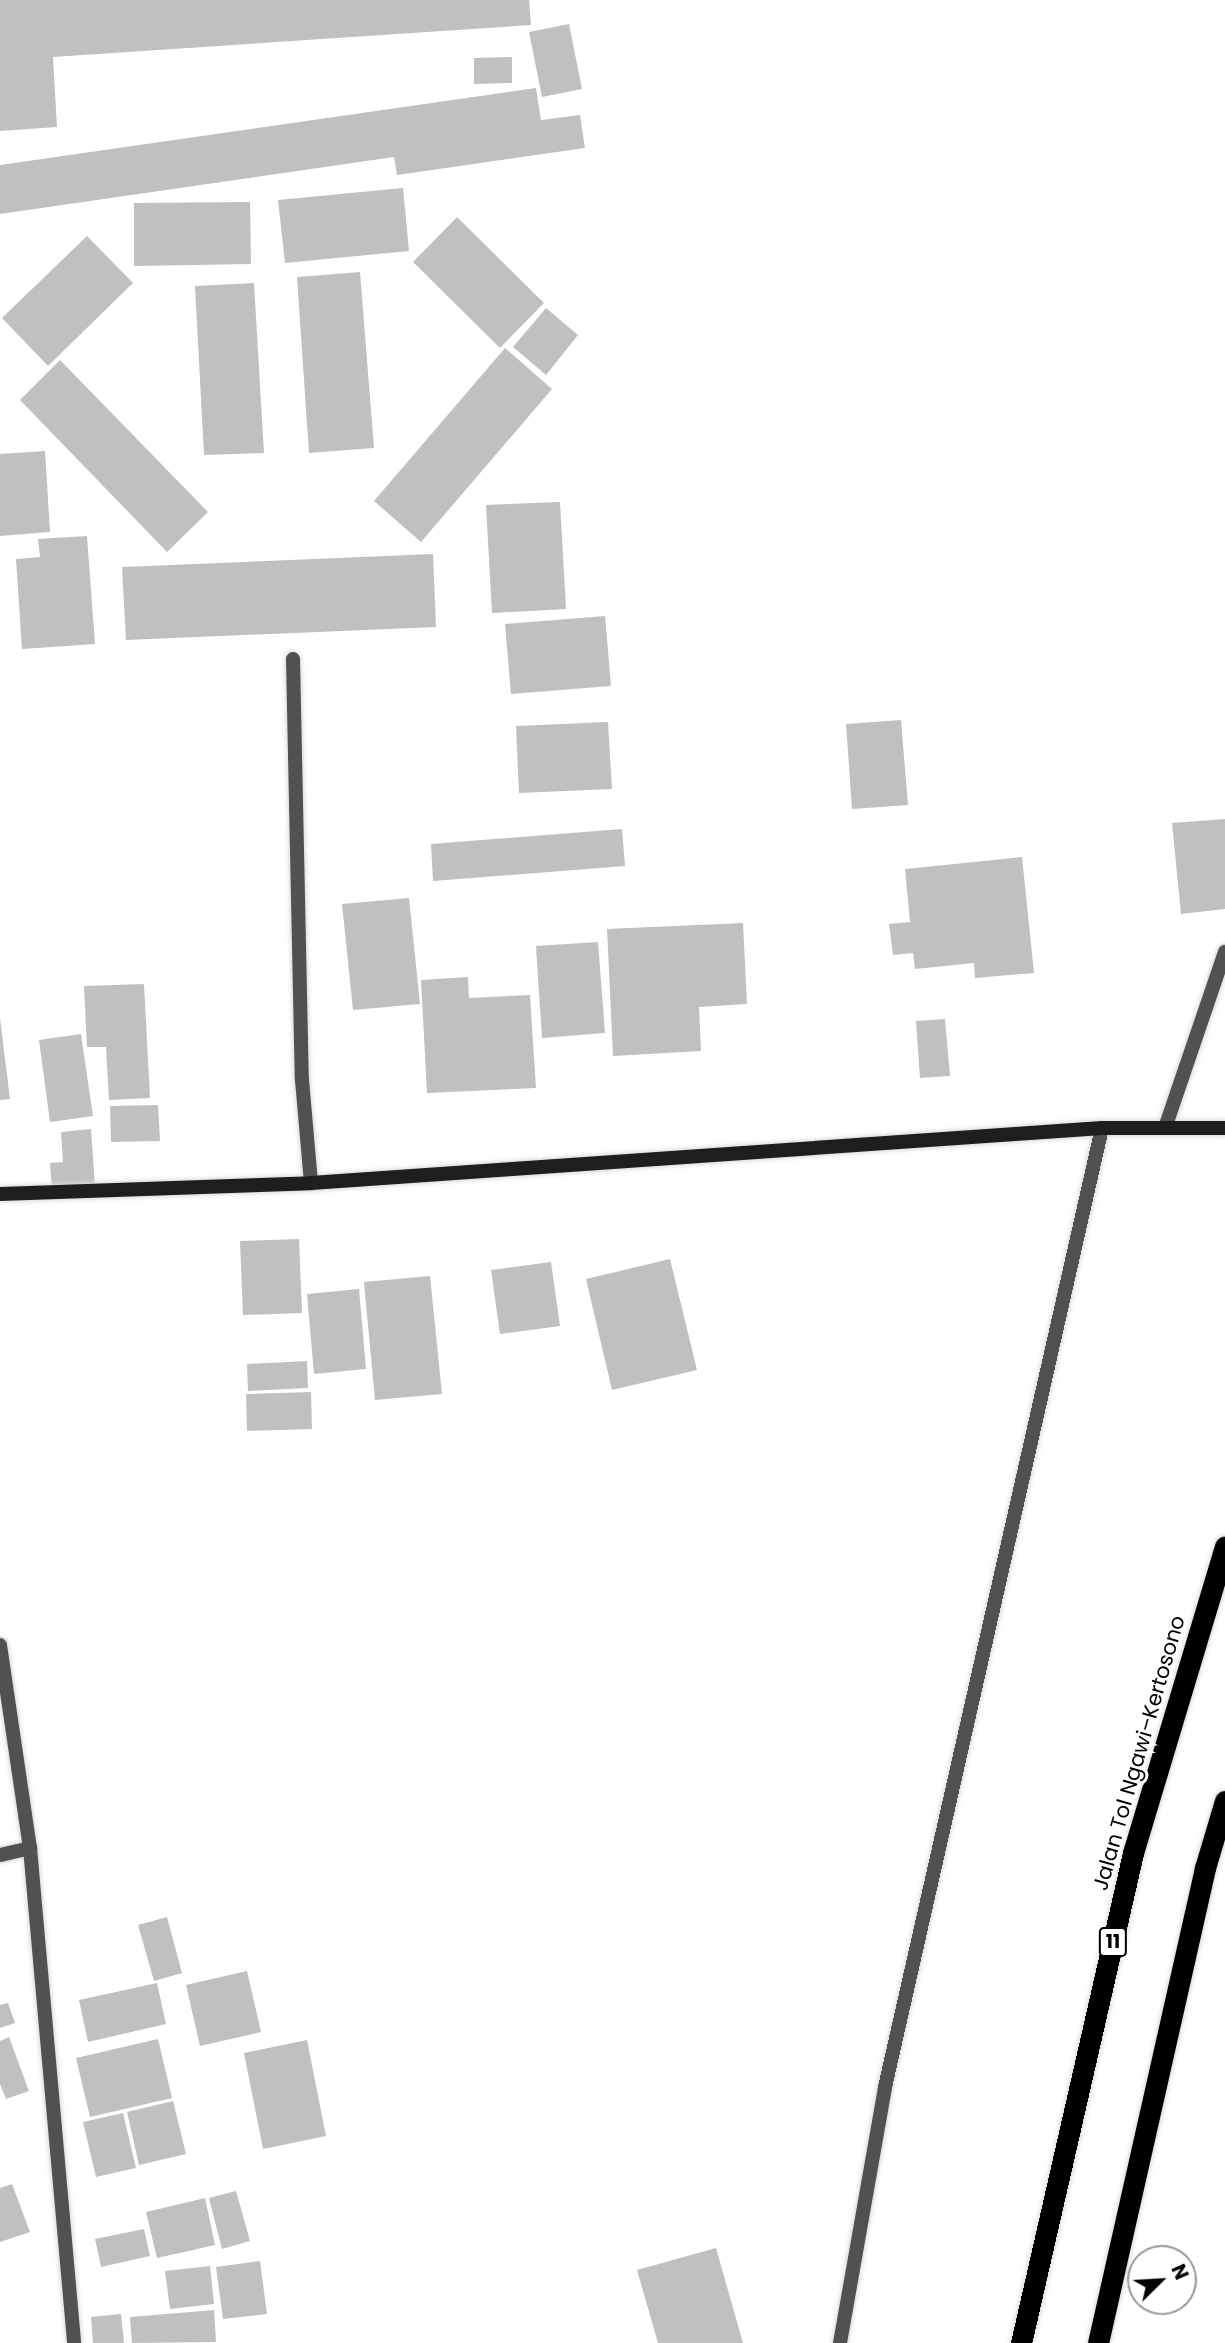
<!DOCTYPE html>
<meta charset="utf-8">
<style>
body{margin:0}
#map{position:relative;width:1225px;height:2343px;overflow:hidden;background:#fff;font-family:Poppins,sans-serif}
div>[style]{position:absolute}
[style*='--x']{left:calc(var(--x)*1px);top:calc(var(--y)*1px);width:calc(var(--w)*1px);rotate:calc(var(--a)*1deg)}
.building>*{inset:0;background:#c0c0c0}
.roads{filter:drop-shadow(0 0 2px #dbdbdb) drop-shadow(0 0 2px #dbdbdb)}
.lane>*{height:14px;margin:-7px;padding:0 7px;transform-origin:7px;border-radius:7px;background:#515151}
.street>*{height:14px;margin:-7px;padding:0 7px;transform-origin:7px;border-radius:7px;background:#515151}
.secondary>*{height:14px;margin:-7px;padding:0 7px;transform-origin:7px;border-radius:7px;background:#1e1e1e}
.highway>*{height:21px;margin:-10.5px;padding:0 10.5px;transform-origin:10.5px;border-radius:10.5px;background:#000}
span{translate:-50% -50%;white-space:nowrap;text-align:center;line-height:1.15;-webkit-text-stroke:6px #fff;paint-order:stroke}
.shield-label span{padding:2px 5px;background:#fff;border:2px solid;border-radius:5px;-webkit-text-stroke-width:0}
.shield-label{font-size:19px;color:#000;font-weight:700}
.street-label{font-size:21px;color:#000}
.north{position:absolute;left:1127px;top:2245px;width:70px;height:70px;box-sizing:border-box;background:#fff;border:2px solid #999;border-radius:50%;rotate:66deg;font-size:19px;font-weight:700;line-height:28px;text-align:center;color:#000}
.north::after{content:'';display:block;margin:auto;width:24px;height:32px;background:#000;clip-path:polygon(50% 0,100% 100%,50% 72%,0 100%)}
</style>
<div id="map">
<div class="building">
<div style="clip-path:polygon(0 0,529px 0,531px 25px,53px 57px,57px 127px,0 131px)"></div>
<div style="clip-path:polygon(569px 24px,582px 89px,542px 97px,529px 32px)"></div>
<div style="clip-path:polygon(512px 57px,512px 83px,474px 84px,474px 58px)"></div>
<div style="clip-path:polygon(536px 88px,541px 120px,580px 115px,585px 148px,397px 175px,394px 157px,0 214px,0 165px)"></div>
<div style="clip-path:polygon(403px 188px,409px 251px,285px 263px,278px 200px)"></div>
<div style="clip-path:polygon(250px 202px,251px 264px,134px 266px,134px 203px)"></div>
<div style="clip-path:polygon(457px 217px,544px 303px,500px 348px,413px 262px)"></div>
<div style="clip-path:polygon(87px 236px,133px 283px,48px 366px,2px 318px)"></div>
<div style="clip-path:polygon(360px 272px,374px 448px,309px 453px,297px 277px)"></div>
<div style="clip-path:polygon(254px 283px,264px 453px,204px 455px,195px 286px)"></div>
<div style="clip-path:polygon(546px 308px,578px 335px,546px 375px,513px 347px)"></div>
<div style="clip-path:polygon(505px 348px,552px 389px,421px 542px,374px 501px)"></div>
<div style="clip-path:polygon(60px 360px,208px 512px,167px 552px,20px 400px)"></div>
<div style="clip-path:polygon(45px 451px,50px 532px,0 536px,0 454px)"></div>
<div style="clip-path:polygon(560px 502px,566px 609px,492px 613px,486px 505px)"></div>
<div style="clip-path:polygon(87px 536px,95px 644px,22px 649px,16px 559px,40px 557px,38px 539px)"></div>
<div style="clip-path:polygon(433px 554px,436px 627px,126px 640px,122px 567px)"></div>
<div style="clip-path:polygon(605px 616px,611px 686px,511px 694px,505px 624px)"></div>
<div style="clip-path:polygon(901px 720px,908px 805px,852px 809px,846px 724px)"></div>
<div style="clip-path:polygon(608px 722px,612px 789px,519px 793px,516px 726px)"></div>
<div style="clip-path:polygon(1225px 819px,1225px 909px,1181px 914px,1172px 823px)"></div>
<div style="clip-path:polygon(622px 829px,625px 866px,433px 881px,431px 844px)"></div>
<div style="clip-path:polygon(1022px 857px,1034px 973px,975px 978px,974px 963px,915px 969px,913px 953px,893px 955px,889px 924px,910px 922px,905px 869px)"></div>
<div style="clip-path:polygon(409px 898px,420px 1004px,353px 1010px,342px 904px)"></div>
<div style="clip-path:polygon(743px 923px,747px 1004px,699px 1007px,701px 1051px,613px 1056px,607px 929px)"></div>
<div style="clip-path:polygon(598px 942px,605px 1033px,542px 1038px,536px 946px)"></div>
<div style="clip-path:polygon(468px 977px,469px 998px,530px 995px,536px 1088px,427px 1093px,421px 980px)"></div>
<div style="clip-path:polygon(144px 984px,150px 1098px,109px 1100px,106px 1047px,87px 1047px,84px 986px)"></div>
<div style="clip-path:polygon(0 1018px,10px 1099px,0 1100px)"></div>
<div style="clip-path:polygon(945px 1019px,950px 1076px,920px 1078px,916px 1021px)"></div>
<div style="clip-path:polygon(81px 1034px,93px 1116px,50px 1122px,39px 1040px)"></div>
<div style="clip-path:polygon(158px 1105px,160px 1141px,111px 1142px,110px 1106px)"></div>
<div style="clip-path:polygon(91px 1129px,95px 1186px,52px 1189px,50px 1163px,63px 1162px,61px 1132px)"></div>
<div style="clip-path:polygon(299px 1239px,302px 1313px,243px 1315px,240px 1241px)"></div>
<div style="clip-path:polygon(670px 1259px,697px 1370px,612px 1390px,586px 1279px)"></div>
<div style="clip-path:polygon(551px 1262px,560px 1326px,500px 1334px,491px 1270px)"></div>
<div style="clip-path:polygon(430px 1276px,442px 1394px,375px 1400px,364px 1282px)"></div>
<div style="clip-path:polygon(359px 1289px,366px 1369px,314px 1374px,307px 1294px)"></div>
<div style="clip-path:polygon(307px 1361px,308px 1388px,248px 1391px,247px 1364px)"></div>
<div style="clip-path:polygon(311px 1392px,312px 1429px,247px 1431px,246px 1394px)"></div>
<div style="clip-path:polygon(167px 1917px,182px 1973px,154px 1981px,138px 1925px)"></div>
<div style="clip-path:polygon(247px 1971px,261px 2032px,200px 2046px,186px 1985px)"></div>
<div style="clip-path:polygon(157px 1983px,166px 2024px,88px 2042px,79px 2000px)"></div>
<div style="clip-path:polygon(8px 2003px,15px 2023px,0 2028px,0 2005px)"></div>
<div style="clip-path:polygon(9px 2037px,29px 2091px,6px 2099px,0 2084px,0 2041px)"></div>
<div style="clip-path:polygon(158px 2039px,172px 2098px,90px 2117px,76px 2058px)"></div>
<div style="clip-path:polygon(307px 2040px,326px 2136px,263px 2149px,244px 2053px)"></div>
<div style="clip-path:polygon(173px 2101px,186px 2154px,139px 2165px,127px 2112px)"></div>
<div style="clip-path:polygon(123px 2113px,136px 2168px,96px 2177px,83px 2122px)"></div>
<div style="clip-path:polygon(12px 2184px,30px 2232px,0 2242px,0 2188px)"></div>
<div style="clip-path:polygon(236px 2191px,250px 2241px,222px 2249px,209px 2198px)"></div>
<div style="clip-path:polygon(205px 2198px,215px 2245px,157px 2258px,146px 2212px)"></div>
<div style="clip-path:polygon(144px 2229px,150px 2256px,101px 2267px,95px 2239px)"></div>
<div style="clip-path:polygon(716px 2248px,743px 2343px,658px 2343px,637px 2270px)"></div>
<div style="clip-path:polygon(260px 2261px,267px 2314px,223px 2319px,216px 2267px)"></div>
<div style="clip-path:polygon(210px 2266px,214px 2304px,170px 2309px,165px 2271px)"></div>
<div style="clip-path:polygon(214px 2310px,216px 2342px,132px 2343px,130px 2317px)"></div>
<div style="clip-path:polygon(121px 2314px,124px 2343px,93px 2343px,91px 2317px)"></div>
</div>
<div class="roads">
<div class="lane">
<div style="--x:293;--y:659;--w:421;--a:88.8"></div>
<div style="--x:302;--y:1080;--w:103;--a:85"></div>
</div>
<div class="street">
<div style="--x:1166;--y:1125;--w:183;--a:-71.2"></div>
<div style="--x:0;--y:1645;--w:205;--a:81.6"></div>
<div style="--x:30;--y:1848;--w:497;--a:84.9"></div>
<div style="--x:0;--y:1855;--w:31;--a:-13"></div>
<div style="--x:840;--y:2343;--w:260;--a:-80"></div>
<div style="--x:885;--y:2087;--w:983;--a:-77.25"></div>
</div>
<div class="secondary">
<div style="--x:0;--y:1194;--w:311;--a:-2"></div>
<div style="--x:311;--y:1183;--w:793;--a:-3.98"></div>
<div style="--x:1102;--y:1128;--w:123;--a:0"></div>
</div>
<div class="highway">
<div style="--x:1021;--y:2343;--w:503;--a:-77.12"></div>
<div style="--x:1133;--y:1853;--w:320;--a:-73.3"></div>
<div style="--x:1098;--y:2343;--w:487;--a:-77.3"></div>
<div style="--x:1205;--y:1868;--w:70;--a:-73.4"></div>
</div>
</div>
<div class="shield-label">
<span style="left:1113px;top:1942px">11</span>
</div>
<div class="street-label">
<span style="left:1139px;top:1753px;rotate:-74deg">Jalan Tol Ngawi–Kertosono</span>
</div>
<div class="north">N</div>
</div>
